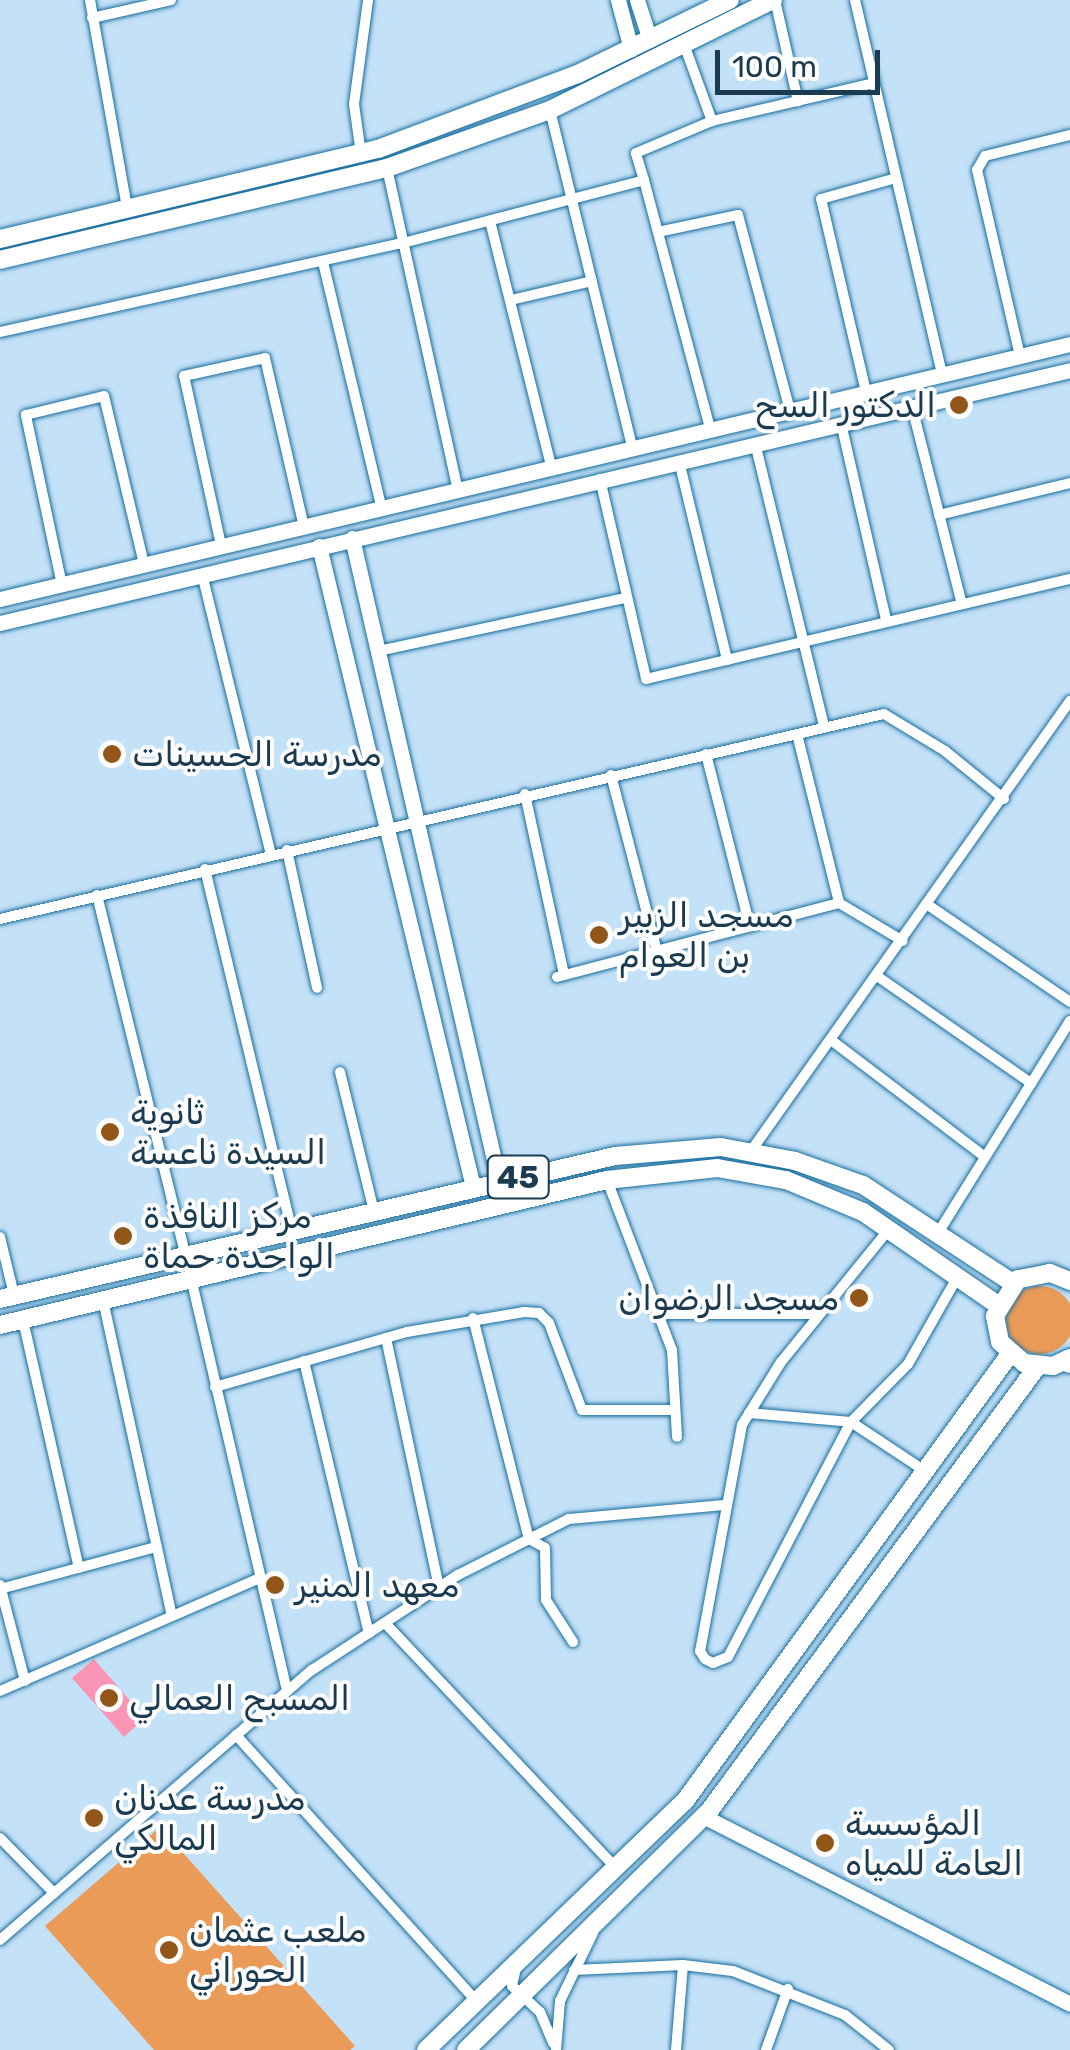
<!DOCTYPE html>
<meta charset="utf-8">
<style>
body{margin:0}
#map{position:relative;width:1070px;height:2050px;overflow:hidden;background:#c3e1f7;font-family:Rubik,"Noto Sans Arabic",sans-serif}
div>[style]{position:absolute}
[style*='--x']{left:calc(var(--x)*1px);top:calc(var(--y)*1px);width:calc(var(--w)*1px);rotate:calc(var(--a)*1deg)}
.green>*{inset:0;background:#ea9b58}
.round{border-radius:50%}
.water>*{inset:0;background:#fa95b5}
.roads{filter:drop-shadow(0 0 2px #176d9e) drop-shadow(0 0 2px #176d9e)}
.street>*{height:10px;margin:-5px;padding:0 5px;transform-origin:5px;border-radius:5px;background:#fff}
.secondary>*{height:15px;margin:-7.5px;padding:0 7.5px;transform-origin:7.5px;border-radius:7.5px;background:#fff}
.primary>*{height:18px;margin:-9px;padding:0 9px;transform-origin:9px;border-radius:9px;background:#fff}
.highway>*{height:20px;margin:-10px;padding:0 10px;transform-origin:10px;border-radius:10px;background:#fff}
.dots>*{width:28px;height:28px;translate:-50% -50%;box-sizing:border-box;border:5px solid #fdfdfd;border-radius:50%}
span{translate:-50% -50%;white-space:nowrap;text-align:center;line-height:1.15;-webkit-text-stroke:8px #fdfdfd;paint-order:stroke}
.shield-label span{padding:2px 8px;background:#fdfdfd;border:2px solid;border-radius:8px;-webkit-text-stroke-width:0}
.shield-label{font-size:32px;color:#1b3b51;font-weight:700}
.poi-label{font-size:35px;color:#1b3b51}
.right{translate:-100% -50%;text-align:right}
.left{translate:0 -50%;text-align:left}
.scale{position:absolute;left:715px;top:50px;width:165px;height:45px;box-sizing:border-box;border:5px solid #1b3b51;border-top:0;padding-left:12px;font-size:30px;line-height:35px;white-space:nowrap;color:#1b3b51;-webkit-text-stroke:8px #fdfdfd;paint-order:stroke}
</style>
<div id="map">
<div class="green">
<div class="round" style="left:1006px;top:1286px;width:68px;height:68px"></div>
<div style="clip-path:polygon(160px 1827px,355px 2046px,350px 2050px,154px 2050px,45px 1926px)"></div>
</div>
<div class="water">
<div style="clip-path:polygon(94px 1659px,145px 1718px,124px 1737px,72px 1678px)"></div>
</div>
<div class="roads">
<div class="street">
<div style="--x:90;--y:0;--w:211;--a:79.9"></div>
<div style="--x:775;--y:0;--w:104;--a:77.2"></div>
<div style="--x:855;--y:0;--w:383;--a:76.9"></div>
<div style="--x:92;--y:18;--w:81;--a:-12.8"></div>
<div style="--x:685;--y:47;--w:79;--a:70"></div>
<div style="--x:550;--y:110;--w:350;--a:76.3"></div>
<div style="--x:361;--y:154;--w:50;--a:-98"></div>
<div style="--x:354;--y:104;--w:105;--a:-82.3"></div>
<div style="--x:387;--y:168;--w:331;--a:77.6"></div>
<div style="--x:644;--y:180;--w:260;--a:75.1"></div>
<div style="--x:490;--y:221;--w:257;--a:76"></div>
<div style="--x:658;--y:232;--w:82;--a:-12"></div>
<div style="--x:738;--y:215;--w:203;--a:75.1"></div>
<div style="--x:323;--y:262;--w:254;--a:76.6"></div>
<div style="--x:511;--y:300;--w:83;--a:-13.2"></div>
<div style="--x:0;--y:332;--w:413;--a:-12.5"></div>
<div style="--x:403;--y:243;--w:249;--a:-14.6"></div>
<div style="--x:644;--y:180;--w:28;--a:-107"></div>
<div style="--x:636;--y:153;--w:82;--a:-22.8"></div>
<div style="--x:712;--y:121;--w:166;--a:-13.2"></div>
<div style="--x:1020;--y:356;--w:191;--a:-103"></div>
<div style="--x:977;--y:170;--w:16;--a:-60"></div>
<div style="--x:985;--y:156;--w:88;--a:-13.9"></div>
<div style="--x:866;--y:392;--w:198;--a:-103.1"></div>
<div style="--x:821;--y:199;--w:78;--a:-15.6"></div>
<div style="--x:912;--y:407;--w:200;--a:75.8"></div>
<div style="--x:841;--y:423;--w:202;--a:77.1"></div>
<div style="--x:755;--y:443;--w:292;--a:76.3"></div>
<div style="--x:679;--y:461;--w:205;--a:76.4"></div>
<div style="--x:600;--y:479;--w:205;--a:77"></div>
<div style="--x:646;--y:679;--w:436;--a:-13.3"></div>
<div style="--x:939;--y:515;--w:135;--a:-13.7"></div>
<div style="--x:221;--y:545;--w:173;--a:-102.3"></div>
<div style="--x:184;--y:376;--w:83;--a:-12.5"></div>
<div style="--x:265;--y:358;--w:173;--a:77"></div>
<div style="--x:202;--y:574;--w:288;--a:76.2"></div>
<div style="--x:62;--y:585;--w:174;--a:-102"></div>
<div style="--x:26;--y:415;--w:80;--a:-13.7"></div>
<div style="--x:104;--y:396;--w:173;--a:76.6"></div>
<div style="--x:378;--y:651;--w:253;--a:-12.1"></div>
<div style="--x:797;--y:734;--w:174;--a:76"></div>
<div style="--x:706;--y:754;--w:178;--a:75.7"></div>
<div style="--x:611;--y:775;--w:182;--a:75.4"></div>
<div style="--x:525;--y:794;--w:185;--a:77.8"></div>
<div style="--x:287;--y:850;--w:141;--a:77.7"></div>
<div style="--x:205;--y:869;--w:371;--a:76.5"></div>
<div style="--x:97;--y:895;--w:370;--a:76.2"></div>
<div style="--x:928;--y:905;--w:172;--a:34.3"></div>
<div style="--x:0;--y:919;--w:907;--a:-13.06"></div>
<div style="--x:884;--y:714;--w:71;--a:31.2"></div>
<div style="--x:945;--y:751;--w:76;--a:39.1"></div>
<div style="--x:877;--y:976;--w:188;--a:34.8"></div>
<div style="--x:557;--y:977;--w:292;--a:-14.7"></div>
<div style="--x:839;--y:903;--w:74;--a:30.7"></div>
<div style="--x:831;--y:1040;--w:193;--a:37.2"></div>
<div style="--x:340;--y:1072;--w:144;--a:76.3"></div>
<div style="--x:751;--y:1151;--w:552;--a:-54.67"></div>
<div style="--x:607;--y:1180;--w:182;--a:69.1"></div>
<div style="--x:672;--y:1350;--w:87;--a:86.7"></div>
<div style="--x:890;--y:1228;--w:173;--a:129.1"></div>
<div style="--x:781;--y:1362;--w:74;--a:121.8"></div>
<div style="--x:742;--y:1425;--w:230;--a:100.5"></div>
<div style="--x:700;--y:1651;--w:9;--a:58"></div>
<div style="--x:705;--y:1659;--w:9;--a:27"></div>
<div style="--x:713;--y:1663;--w:16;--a:-22"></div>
<div style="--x:728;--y:1657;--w:265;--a:-62.4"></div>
<div style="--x:851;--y:1422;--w:81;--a:-45.5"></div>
<div style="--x:908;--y:1364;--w:101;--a:-60.4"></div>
<div style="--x:938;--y:1233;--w:250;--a:-58.1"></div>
<div style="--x:0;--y:1237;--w:60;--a:76.4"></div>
<div style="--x:191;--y:1278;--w:424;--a:76.9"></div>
<div style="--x:103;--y:1300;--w:323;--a:77.7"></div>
<div style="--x:658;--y:1314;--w:159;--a:0"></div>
<div style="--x:473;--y:1318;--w:228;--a:75.8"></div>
<div style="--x:529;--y:1539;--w:18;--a:29"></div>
<div style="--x:545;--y:1548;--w:52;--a:88.9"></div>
<div style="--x:546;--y:1600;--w:50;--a:57.3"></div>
<div style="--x:23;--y:1320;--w:254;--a:77.3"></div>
<div style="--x:386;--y:1338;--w:255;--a:78"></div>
<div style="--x:304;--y:1361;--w:280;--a:76.6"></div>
<div style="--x:215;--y:1387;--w:200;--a:-16"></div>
<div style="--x:407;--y:1332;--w:119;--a:-9.7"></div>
<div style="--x:524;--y:1312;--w:15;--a:4"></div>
<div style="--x:539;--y:1313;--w:14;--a:45"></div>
<div style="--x:549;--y:1323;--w:93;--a:69.2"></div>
<div style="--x:582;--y:1410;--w:88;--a:0"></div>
<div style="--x:749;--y:1413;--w:102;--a:5"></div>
<div style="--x:851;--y:1422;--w:89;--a:33.5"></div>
<div style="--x:0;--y:1585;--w:99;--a:75.4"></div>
<div style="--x:0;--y:1589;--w:162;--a:-15.1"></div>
<div style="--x:385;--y:1623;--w:337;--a:46.7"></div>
<div style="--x:0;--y:1691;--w:283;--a:-23.5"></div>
<div style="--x:236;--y:1735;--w:360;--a:47.9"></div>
<div style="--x:0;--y:1838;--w:77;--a:45.5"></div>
<div style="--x:0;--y:1940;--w:413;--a:-40.9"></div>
<div style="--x:312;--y:1670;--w:174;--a:-33.1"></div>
<div style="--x:458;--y:1575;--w:124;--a:-26.8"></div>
<div style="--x:569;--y:1519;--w:156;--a:-5.2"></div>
<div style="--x:516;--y:1968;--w:18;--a:103"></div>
<div style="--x:512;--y:1986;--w:38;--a:43"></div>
<div style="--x:540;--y:2012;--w:34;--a:67"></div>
<div style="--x:574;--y:1970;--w:109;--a:-2.6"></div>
<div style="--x:683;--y:1965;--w:50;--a:6.8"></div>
<div style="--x:733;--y:1971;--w:120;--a:21.4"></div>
<div style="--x:845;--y:2015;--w:56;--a:38.5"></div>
<div style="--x:556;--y:2050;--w:49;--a:-85.3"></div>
<div style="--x:560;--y:2001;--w:76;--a:-64.1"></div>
<div style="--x:676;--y:2050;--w:85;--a:-85.3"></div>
<div style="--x:766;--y:2050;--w:65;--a:-70.2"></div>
</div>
<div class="secondary">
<div style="--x:618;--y:0;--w:51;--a:75.1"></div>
<div style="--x:637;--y:0;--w:42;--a:72"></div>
<div style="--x:352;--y:538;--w:661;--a:77.14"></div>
<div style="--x:319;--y:546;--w:659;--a:76.49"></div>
<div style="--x:0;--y:599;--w:1100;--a:-13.4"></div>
<div style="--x:0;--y:623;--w:1100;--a:-13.3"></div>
<div style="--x:703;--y:1816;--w:412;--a:27.1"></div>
</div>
<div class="primary">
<div style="--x:0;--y:239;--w:389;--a:-13.4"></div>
<div style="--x:378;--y:149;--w:214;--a:-20.6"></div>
<div style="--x:578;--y:74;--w:169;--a:-26"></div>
<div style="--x:0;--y:260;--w:398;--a:-13.4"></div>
<div style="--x:387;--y:168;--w:173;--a:-19.6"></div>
<div style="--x:550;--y:110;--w:249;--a:-26.3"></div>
<div style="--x:1070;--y:1281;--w:22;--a:-158"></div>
<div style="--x:1050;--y:1273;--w:33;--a:169"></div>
<div style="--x:1018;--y:1279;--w:44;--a:121.9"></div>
<div style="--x:995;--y:1316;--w:26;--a:79"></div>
<div style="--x:1000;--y:1342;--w:32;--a:41"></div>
<div style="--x:1024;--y:1363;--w:29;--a:6"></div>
<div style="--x:1053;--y:1366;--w:19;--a:-25"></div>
<div style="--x:0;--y:1299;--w:631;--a:-13.09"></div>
<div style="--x:615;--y:1156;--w:106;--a:-4.9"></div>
<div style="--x:721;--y:1147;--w:75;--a:10.7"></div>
<div style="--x:795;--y:1161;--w:72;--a:19.4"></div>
<div style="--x:863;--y:1185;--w:179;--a:33.2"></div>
<div style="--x:0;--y:1325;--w:624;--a:-13.44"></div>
<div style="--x:607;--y:1180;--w:111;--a:-6.2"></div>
<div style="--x:717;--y:1168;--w:70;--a:9.9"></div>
<div style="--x:786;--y:1180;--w:83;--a:22.6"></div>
<div style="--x:863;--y:1212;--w:164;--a:34.6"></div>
<div style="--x:426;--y:2050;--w:359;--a:-43.9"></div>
<div style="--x:685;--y:1801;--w:553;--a:-53.98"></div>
<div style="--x:466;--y:2050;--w:342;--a:-44.5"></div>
<div style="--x:710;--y:1810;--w:551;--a:-53.57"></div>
</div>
<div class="highway">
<div style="--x:1066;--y:1361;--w:4;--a:27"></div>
</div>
</div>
<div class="dots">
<div style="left:959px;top:405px;background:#935619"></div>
<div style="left:112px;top:754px;background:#935619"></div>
<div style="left:599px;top:935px;background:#935619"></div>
<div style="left:110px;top:1132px;background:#935619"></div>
<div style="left:123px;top:1236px;background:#935619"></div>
<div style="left:859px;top:1298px;background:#935619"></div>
<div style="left:275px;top:1585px;background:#935619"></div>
<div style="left:109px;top:1698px;background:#935619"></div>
<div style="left:94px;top:1818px;background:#935619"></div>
<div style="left:825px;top:1843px;background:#935619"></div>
<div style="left:169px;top:1950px;background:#935619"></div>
</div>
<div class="shield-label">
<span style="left:518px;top:1177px">45</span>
</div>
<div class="poi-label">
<span class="right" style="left:936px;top:405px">الدكتور السح</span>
<span class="left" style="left:132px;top:754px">مدرسة الحسينات</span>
<span class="left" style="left:619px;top:935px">مسجد الزبير<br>بن العوام</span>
<span class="left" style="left:130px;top:1132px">ثانوية<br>السيدة ناعسة</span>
<span class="left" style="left:143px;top:1236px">مركز النافذة<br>الواحدة حماة</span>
<span class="right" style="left:839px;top:1298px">مسجد الرضوان</span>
<span class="left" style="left:295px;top:1585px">معهد المنير</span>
<span class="left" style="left:129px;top:1698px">المسبح العمالي</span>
<span class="left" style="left:114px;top:1818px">مدرسة عدنان<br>المالكي</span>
<span class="left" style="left:845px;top:1843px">المؤسسة<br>العامة للمياه</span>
<span class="left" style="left:189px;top:1950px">ملعب عثمان<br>الحوراني</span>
</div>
<div class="scale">100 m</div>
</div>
